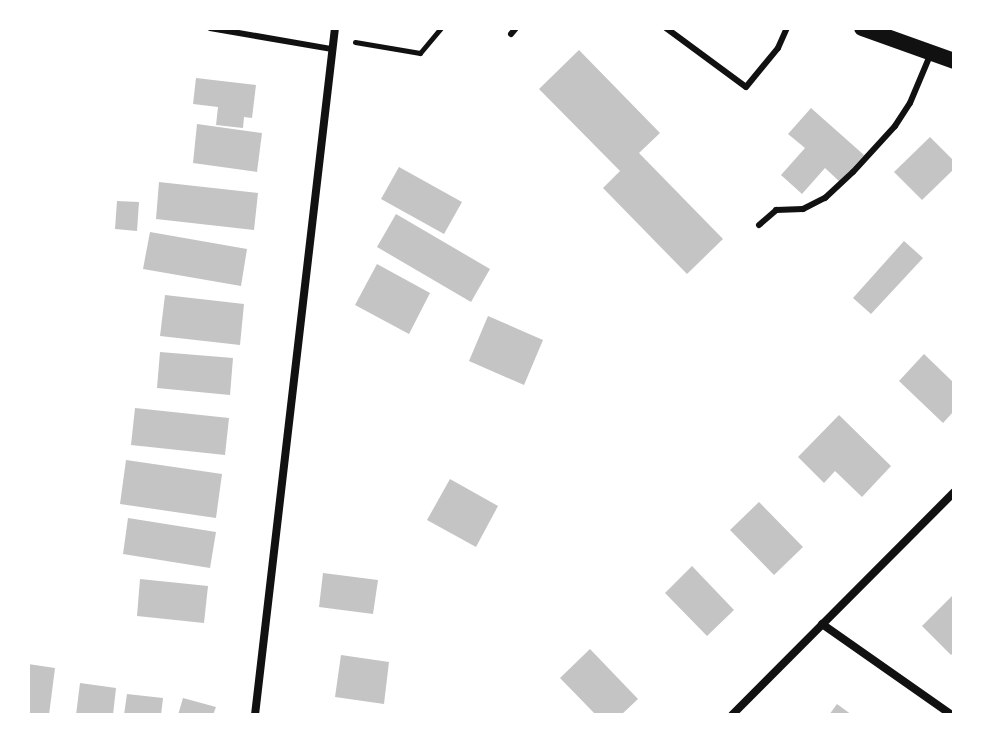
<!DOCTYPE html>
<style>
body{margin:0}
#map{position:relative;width:982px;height:743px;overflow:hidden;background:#fff;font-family:"Alegreya Sans",sans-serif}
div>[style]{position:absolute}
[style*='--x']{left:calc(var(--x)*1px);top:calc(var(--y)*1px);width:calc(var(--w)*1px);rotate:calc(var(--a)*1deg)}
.building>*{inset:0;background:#c4c4c4}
.path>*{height:5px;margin:-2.5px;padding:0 2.5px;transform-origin:2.5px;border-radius:2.5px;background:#111}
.service>*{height:6px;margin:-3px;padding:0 3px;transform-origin:3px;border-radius:3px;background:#111}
.minor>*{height:8px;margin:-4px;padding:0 4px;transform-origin:4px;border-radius:4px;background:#111}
.secondary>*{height:16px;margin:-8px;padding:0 8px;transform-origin:8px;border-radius:8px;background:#111}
span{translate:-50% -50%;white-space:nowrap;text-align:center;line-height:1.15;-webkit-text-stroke:6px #fff;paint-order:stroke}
.frame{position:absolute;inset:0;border:30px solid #fff;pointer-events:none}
</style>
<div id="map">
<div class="building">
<div style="clip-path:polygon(579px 50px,660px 133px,639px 153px,723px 239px,687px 274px,603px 188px,620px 171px,539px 89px)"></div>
<div style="clip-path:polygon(196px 78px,256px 85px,252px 118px,244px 117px,243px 128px,216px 125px,218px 107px,193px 104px)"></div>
<div style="clip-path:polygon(811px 108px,864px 155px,840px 182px,825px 168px,802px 194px,781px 175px,805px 148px,788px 134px)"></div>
<div style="clip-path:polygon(197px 124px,262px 133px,257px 172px,193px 163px)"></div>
<div style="clip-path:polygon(930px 137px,954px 161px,954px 169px,922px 200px,894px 172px)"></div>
<div style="clip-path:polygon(399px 167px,462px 202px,444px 234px,381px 199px)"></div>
<div style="clip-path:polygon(159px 182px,258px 193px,254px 230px,156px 219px)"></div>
<div style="clip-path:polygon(117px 201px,139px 202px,137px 231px,115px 229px)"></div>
<div style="clip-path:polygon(396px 214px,490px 269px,471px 302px,377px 247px)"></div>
<div style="clip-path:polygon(150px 232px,247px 249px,241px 286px,143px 269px)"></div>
<div style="clip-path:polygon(904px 241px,923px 258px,871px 314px,853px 298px)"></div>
<div style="clip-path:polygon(377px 264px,430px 293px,409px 334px,355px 305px)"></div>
<div style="clip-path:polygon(165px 295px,244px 304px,240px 345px,160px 336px)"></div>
<div style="clip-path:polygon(488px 316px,543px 340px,524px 385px,469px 361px)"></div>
<div style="clip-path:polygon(160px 352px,233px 358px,230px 395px,157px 388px)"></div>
<div style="clip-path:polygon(924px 354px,954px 383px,954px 411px,943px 423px,899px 381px)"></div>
<div style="clip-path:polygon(135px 408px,229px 418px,225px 455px,131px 445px)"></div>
<div style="clip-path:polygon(839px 415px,891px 466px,862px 497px,835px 471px,824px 483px,798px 457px)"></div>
<div style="clip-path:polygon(126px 460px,222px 474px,216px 518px,120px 504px)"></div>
<div style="clip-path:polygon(450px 479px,498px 506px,476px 547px,427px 520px)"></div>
<div style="clip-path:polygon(759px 502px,803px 547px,774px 575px,730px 530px)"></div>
<div style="clip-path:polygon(128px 518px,216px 532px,210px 568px,123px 554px)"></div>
<div style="clip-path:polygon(692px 566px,734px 610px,707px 636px,665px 593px)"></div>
<div style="clip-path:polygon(323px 573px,378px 580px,373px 614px,319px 607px)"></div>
<div style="clip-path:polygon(140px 579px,208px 586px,204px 623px,137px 616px)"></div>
<div style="clip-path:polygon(954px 594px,954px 652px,951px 655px,922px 626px)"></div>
<div style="clip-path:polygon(590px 649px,638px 699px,621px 715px,596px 715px,560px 678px)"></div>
<div style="clip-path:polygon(341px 655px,389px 662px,384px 704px,335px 697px)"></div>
<div style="clip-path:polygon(28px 664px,55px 668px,49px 715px,28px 715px)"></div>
<div style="clip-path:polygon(80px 683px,116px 688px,113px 715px,76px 715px)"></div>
<div style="clip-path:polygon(127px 694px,163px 698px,161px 715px,124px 715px)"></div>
<div style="clip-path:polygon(183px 698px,216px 707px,213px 715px,178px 715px)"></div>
<div style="clip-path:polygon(837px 704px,852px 715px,829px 715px)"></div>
</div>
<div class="path">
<div style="--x:355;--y:42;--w:66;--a:9.6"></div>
<div style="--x:420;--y:53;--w:33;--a:-50"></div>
</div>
<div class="service">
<div style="--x:210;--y:28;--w:124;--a:9.8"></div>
<div style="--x:666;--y:28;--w:99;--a:36.4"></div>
<div style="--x:746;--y:87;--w:50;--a:-50.6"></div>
<div style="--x:778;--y:48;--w:22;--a:-66"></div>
<div style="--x:511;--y:34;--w:8;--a:-50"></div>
<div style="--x:759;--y:225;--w:23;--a:-41"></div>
<div style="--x:776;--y:210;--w:27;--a:-2"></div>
<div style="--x:803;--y:209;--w:25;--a:-27"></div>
<div style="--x:825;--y:198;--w:38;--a:-43"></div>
<div style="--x:853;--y:172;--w:62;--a:-47.6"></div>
<div style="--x:895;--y:126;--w:27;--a:-57"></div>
<div style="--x:910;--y:103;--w:54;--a:-67.2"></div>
</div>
<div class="minor">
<div style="--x:822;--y:624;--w:159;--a:35"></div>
<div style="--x:255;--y:715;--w:692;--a:-83.36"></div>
<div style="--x:732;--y:715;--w:315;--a:-45.1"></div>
</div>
<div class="secondary">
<div style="--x:862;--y:28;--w:98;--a:19.7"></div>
</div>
<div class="frame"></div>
</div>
